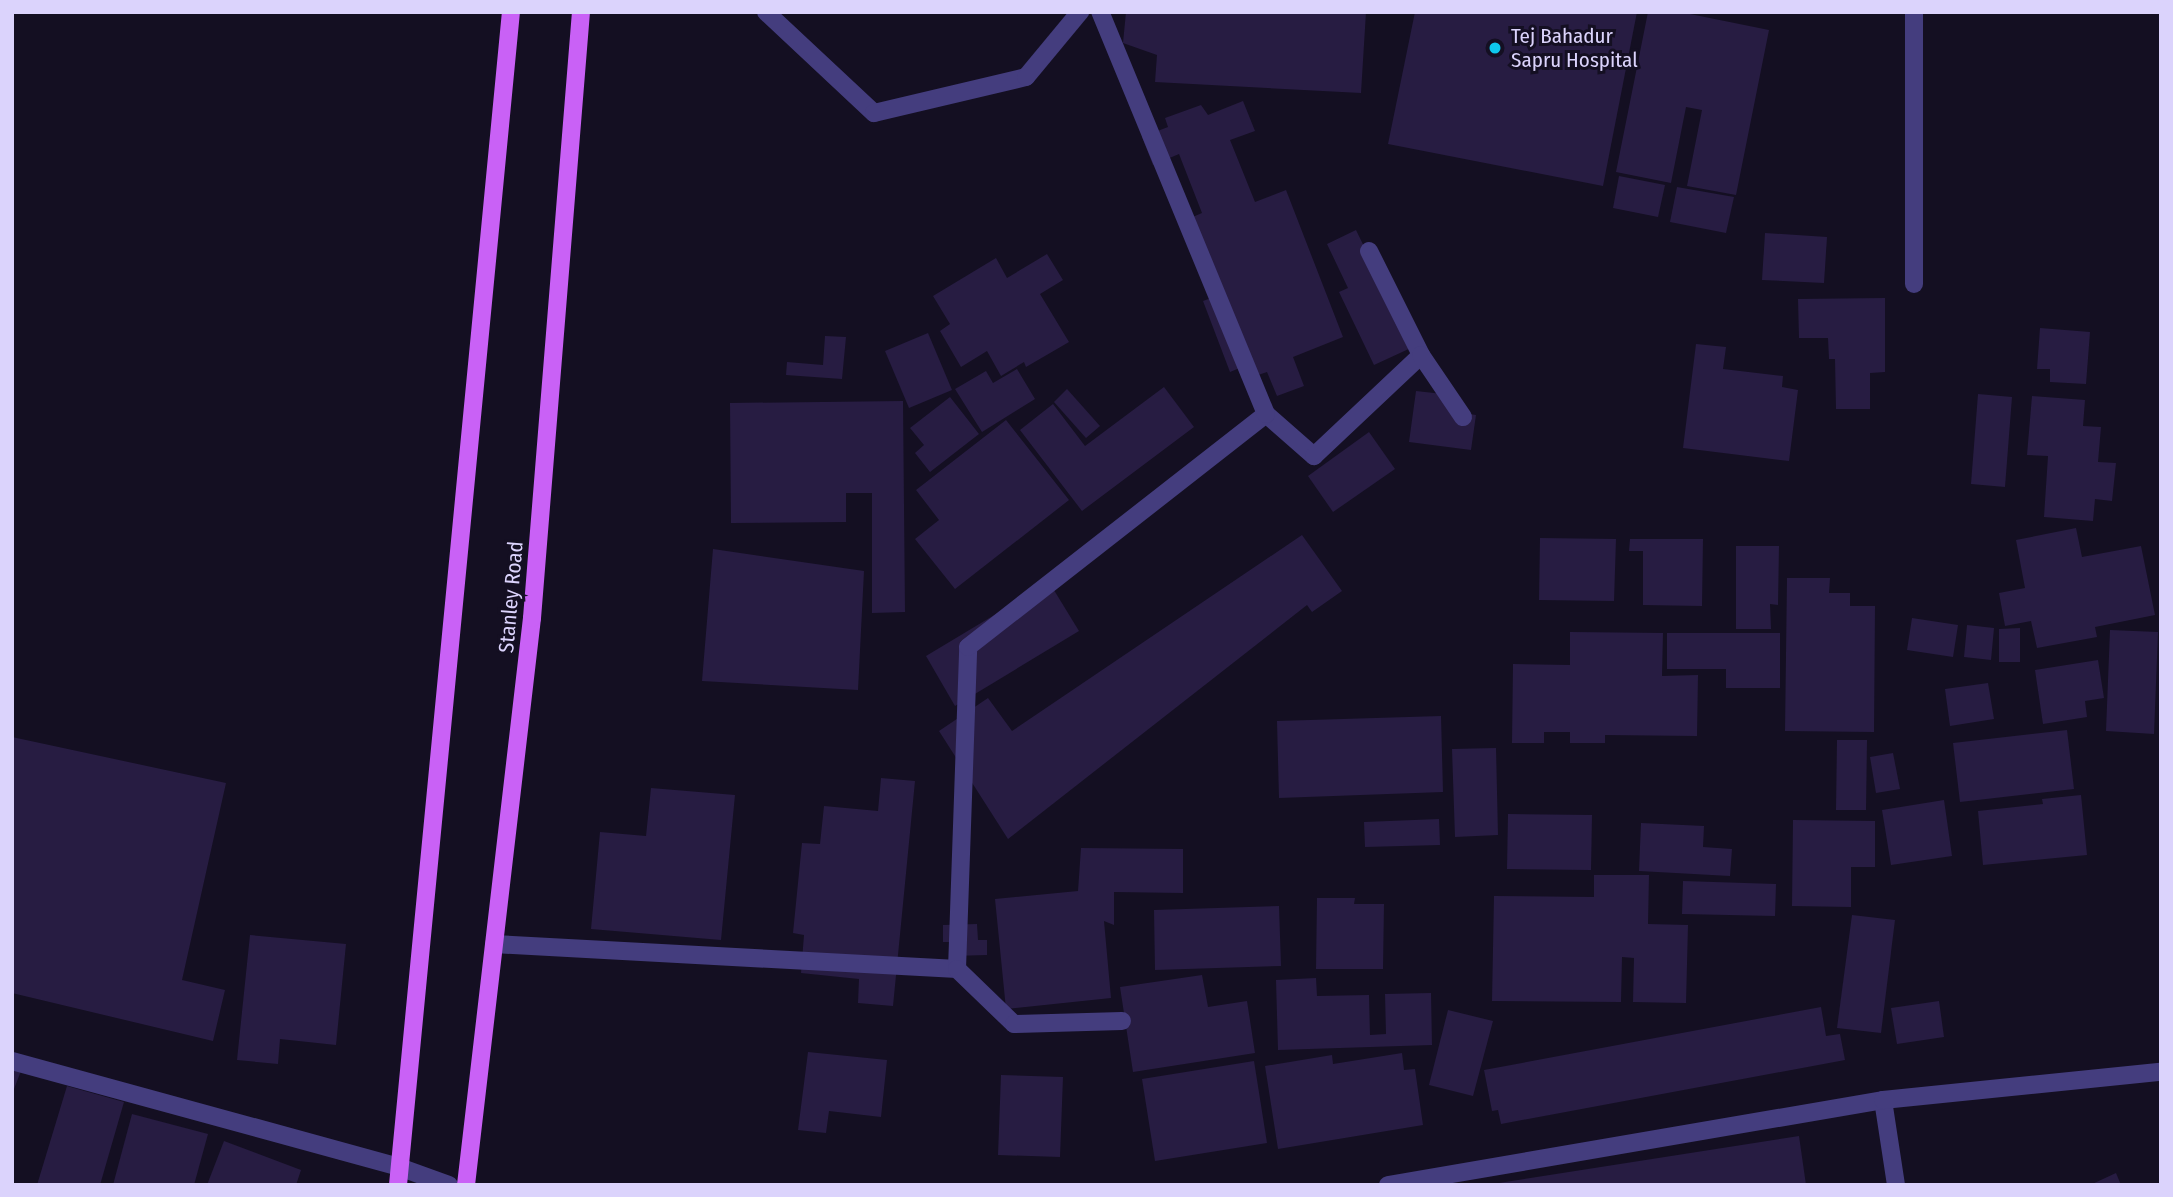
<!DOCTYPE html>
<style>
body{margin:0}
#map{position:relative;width:2173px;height:1197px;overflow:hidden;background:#140f22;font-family:"Fira Sans Condensed",sans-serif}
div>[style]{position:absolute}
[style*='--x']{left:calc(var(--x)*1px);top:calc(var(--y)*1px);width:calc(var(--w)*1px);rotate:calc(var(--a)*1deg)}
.building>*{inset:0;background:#271c42}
.minor>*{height:18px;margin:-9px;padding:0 9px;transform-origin:9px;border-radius:9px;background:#443d7e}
.major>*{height:18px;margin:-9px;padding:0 9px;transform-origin:9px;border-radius:9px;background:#c961f6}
.dots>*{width:19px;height:19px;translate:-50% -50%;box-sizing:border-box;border:4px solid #140f22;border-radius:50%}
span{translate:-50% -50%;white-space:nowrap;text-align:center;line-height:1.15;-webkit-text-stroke:6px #140f22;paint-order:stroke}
.poi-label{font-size:21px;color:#dbd3fc}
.left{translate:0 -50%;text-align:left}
.street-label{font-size:21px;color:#dbd3fc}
.frame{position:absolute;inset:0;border:14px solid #dbd3fc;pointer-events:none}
</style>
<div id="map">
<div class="building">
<div style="clip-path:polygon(1126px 12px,1366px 12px,1361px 93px,1155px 82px,1157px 55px,1123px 43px)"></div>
<div style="clip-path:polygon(1415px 12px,1637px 12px,1603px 186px,1388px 144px)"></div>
<div style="clip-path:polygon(1648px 12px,1680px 12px,1769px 30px,1736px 195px,1687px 186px,1702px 110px,1686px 107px,1671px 183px,1616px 172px)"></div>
<div style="clip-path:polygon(1243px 101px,1255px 131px,1230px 140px,1255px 202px,1286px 190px,1343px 337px,1293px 357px,1304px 386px,1277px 396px,1267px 372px,1252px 377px,1247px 365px,1230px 372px,1203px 301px,1211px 298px,1181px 222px,1202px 213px,1179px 154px,1153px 165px,1142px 137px,1168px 127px,1165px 118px,1201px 105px,1208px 115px)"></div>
<div style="clip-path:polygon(1619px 176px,1665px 185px,1658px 217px,1613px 208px)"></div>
<div style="clip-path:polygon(1677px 187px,1734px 197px,1726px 233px,1670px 222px)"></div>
<div style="clip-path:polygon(1356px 230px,1413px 347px,1374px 365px,1339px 292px,1348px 288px,1327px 244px)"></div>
<div style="clip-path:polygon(1765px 233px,1827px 237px,1824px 283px,1762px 280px)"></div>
<div style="clip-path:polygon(1047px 254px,1063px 280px,1040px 294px,1069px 342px,1026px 367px,1024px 362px,1001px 376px,987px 351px,961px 367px,940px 331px,950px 324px,933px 296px,996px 258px,1007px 278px)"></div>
<div style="clip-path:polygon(1885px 298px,1885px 372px,1870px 373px,1870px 409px,1836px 409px,1835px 359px,1829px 359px,1828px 338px,1799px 338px,1798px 299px)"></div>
<div style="clip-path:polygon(2040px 328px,2090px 332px,2086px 384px,2050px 382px,2050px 369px,2037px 369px)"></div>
<div style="clip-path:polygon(928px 333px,952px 390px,909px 408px,885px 351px)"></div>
<div style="clip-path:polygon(825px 336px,846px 337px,842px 379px,786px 375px,787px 362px,823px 365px)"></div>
<div style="clip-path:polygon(1696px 344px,1726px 347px,1723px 369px,1783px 376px,1782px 387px,1798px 390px,1789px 461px,1683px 448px)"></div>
<div style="clip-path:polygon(1017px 369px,1035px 399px,982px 432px,955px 389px,986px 371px,993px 383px)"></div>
<div style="clip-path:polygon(1164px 387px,1194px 427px,1082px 511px,1020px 430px,1053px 404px,1085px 446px)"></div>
<div style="clip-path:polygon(1067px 389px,1100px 426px,1086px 438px,1054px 402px)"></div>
<div style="clip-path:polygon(1416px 391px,1452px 395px,1450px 411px,1476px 415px,1471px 450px,1409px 442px)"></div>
<div style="clip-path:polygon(1978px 394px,2012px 397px,2005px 487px,1971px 484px)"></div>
<div style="clip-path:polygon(2032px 396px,2085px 400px,2083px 426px,2101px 427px,2098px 462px,2116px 463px,2112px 501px,2095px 499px,2093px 521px,2044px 517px,2048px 456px,2027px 455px)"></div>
<div style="clip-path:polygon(950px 397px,979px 434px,930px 472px,915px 453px,924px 445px,910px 428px)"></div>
<div style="clip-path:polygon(903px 401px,905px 612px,872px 613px,872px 493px,846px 493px,846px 522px,731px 523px,730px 403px)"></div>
<div style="clip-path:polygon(1006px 420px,1069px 500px,955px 589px,915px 539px,939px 520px,916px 490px)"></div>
<div style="clip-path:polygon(1369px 432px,1395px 469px,1333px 512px,1308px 476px)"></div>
<div style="clip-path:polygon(2076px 528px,2082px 557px,2141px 546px,2155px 615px,2095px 627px,2097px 637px,2037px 648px,2031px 621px,2005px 626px,1999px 593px,2025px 588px,2016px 540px)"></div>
<div style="clip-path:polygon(1302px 535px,1342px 591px,1312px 612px,1307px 605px,1008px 839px,939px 731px,988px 698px,1012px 731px)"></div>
<div style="clip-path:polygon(1540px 538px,1616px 539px,1614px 601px,1539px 600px)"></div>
<div style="clip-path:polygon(1630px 539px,1703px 539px,1702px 606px,1643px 605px,1643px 551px,1629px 551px)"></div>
<div style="clip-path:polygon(1736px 546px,1779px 546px,1778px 605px,1770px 604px,1771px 629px,1736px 629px)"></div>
<div style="clip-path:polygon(713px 549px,864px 571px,858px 690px,702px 681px)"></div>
<div style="clip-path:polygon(1787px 578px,1830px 578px,1829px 593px,1850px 593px,1850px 606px,1875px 606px,1874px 732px,1785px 731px)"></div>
<div style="clip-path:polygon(1049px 582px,1079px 631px,955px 706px,926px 656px)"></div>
<div style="clip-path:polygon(1912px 618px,1958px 625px,1953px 657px,1907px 650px)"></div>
<div style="clip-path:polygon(1967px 625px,1994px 628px,1991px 660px,1964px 657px)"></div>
<div style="clip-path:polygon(2020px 628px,2020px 662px,1999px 662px,1999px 629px)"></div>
<div style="clip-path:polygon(2110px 630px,2158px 632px,2154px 734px,2106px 731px)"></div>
<div style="clip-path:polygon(1570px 632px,1663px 633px,1662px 676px,1698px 675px,1697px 736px,1605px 735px,1605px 743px,1570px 743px,1570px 732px,1544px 732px,1544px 743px,1512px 743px,1513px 664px,1570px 665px)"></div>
<div style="clip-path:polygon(1667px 633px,1780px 633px,1780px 688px,1726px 688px,1726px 669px,1667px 669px)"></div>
<div style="clip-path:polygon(2098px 660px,2104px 698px,2085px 701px,2087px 717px,2043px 724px,2035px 670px)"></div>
<div style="clip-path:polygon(1988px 683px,1994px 719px,1950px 726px,1945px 689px)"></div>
<div style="clip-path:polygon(1441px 716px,1443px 792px,1279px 798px,1277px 721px)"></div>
<div style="clip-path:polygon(2067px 730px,2074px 789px,1960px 802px,1953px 743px)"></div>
<div style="clip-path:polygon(12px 737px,226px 783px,182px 980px,225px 990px,213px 1041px,12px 993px)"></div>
<div style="clip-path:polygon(1837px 740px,1867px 740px,1866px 810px,1836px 810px)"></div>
<div style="clip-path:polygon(1496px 748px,1498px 835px,1455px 837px,1452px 749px)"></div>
<div style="clip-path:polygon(1893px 753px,1900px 789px,1876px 793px,1870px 757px)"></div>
<div style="clip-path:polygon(881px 778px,915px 781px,893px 1006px,858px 1003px,859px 979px,801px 973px,804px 935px,793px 933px,802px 843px,820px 844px,824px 806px,878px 811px)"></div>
<div style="clip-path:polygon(651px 788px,735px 795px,721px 940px,591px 929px,600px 832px,646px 836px)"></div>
<div style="clip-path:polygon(2081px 795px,2087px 855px,1983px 865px,1978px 811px,2043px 804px,2042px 799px)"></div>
<div style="clip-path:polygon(1944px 800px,1952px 856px,1891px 865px,1882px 810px)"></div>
<div style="clip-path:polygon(1508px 814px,1592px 815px,1591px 870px,1507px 869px)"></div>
<div style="clip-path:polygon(1439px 819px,1440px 845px,1365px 847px,1364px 822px)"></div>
<div style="clip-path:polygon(1793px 820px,1875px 821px,1875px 867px,1851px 867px,1851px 907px,1792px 906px)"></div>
<div style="clip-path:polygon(1641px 823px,1704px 826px,1703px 847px,1732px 849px,1730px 876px,1639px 871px)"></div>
<div style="clip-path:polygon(1081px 848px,1183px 849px,1183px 893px,1114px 892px,1114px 925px,1104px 921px,1111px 998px,1006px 1009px,995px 899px,1078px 891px)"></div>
<div style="clip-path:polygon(1594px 875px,1649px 875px,1648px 924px,1688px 925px,1686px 1003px,1633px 1002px,1634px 958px,1622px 957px,1621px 1002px,1492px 1001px,1494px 896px,1594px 897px)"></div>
<div style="clip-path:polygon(1683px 881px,1776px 884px,1775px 916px,1682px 914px)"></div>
<div style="clip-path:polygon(1317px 898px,1355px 898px,1354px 904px,1384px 904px,1383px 969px,1316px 969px)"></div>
<div style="clip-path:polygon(1279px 906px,1281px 966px,1155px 970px,1154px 910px)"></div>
<div style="clip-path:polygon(1852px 915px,1895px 920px,1881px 1033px,1837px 1028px)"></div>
<div style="clip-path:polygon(977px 924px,978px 940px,987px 940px,987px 955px,952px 956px,952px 942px,943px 942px,943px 925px)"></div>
<div style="clip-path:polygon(250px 935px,346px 944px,336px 1045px,280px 1039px,278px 1064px,237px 1060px)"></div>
<div style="clip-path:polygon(1202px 975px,1208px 1007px,1247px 1001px,1255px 1053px,1133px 1072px,1120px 987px)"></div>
<div style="clip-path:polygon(1316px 978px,1317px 996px,1369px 995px,1370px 1035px,1386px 1034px,1385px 994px,1431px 993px,1432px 1045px,1278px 1050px,1276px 980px)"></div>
<div style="clip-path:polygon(1939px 1001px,1944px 1037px,1897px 1044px,1891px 1008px)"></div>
<div style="clip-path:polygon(1821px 1007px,1826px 1036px,1840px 1034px,1845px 1060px,1501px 1124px,1498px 1110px,1492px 1111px,1484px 1070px)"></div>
<div style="clip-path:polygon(1448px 1010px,1493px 1021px,1473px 1096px,1429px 1085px)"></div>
<div style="clip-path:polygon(808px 1052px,887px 1060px,881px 1117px,829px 1111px,826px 1133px,798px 1130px)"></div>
<div style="clip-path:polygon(1402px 1053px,1404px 1070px,1415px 1069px,1423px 1125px,1278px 1149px,1265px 1066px,1332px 1055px,1333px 1064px)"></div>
<div style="clip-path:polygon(1254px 1061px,1267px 1143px,1155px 1161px,1142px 1079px)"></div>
<div style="clip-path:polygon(12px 1068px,21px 1071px,12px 1094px)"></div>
<div style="clip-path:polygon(1001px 1075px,1063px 1077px,1060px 1157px,998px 1155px)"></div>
<div style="clip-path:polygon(67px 1086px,124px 1102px,100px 1185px,37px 1185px)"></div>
<div style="clip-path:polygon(132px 1114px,208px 1134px,194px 1185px,113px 1185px)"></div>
<div style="clip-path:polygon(1799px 1136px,1806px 1185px,1499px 1185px,1499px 1183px)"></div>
<div style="clip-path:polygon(224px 1141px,301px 1170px,296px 1185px,207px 1185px)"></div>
<div style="clip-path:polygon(2116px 1173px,2121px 1185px,2090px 1185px)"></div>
</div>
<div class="minor">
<div style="--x:766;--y:12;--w:148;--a:43.1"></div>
<div style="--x:874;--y:113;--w:156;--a:-13.3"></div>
<div style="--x:1026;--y:77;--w:85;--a:-50.3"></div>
<div style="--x:1369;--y:251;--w:116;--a:63.4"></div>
<div style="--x:1914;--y:284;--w:272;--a:-90"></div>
<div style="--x:1266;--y:414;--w:64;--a:41.2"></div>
<div style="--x:1314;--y:456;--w:147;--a:-43.3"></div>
<div style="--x:1421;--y:355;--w:75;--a:55.9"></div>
<div style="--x:494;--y:944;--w:464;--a:3.1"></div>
<div style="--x:957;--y:969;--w:322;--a:-88"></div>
<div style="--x:968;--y:647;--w:378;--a:-38"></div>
<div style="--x:1266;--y:414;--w:435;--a:-112.4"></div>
<div style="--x:957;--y:969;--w:79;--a:44"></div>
<div style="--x:1014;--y:1024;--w:108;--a:-1.6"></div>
<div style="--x:12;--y:1061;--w:401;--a:15.3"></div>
<div style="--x:399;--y:1167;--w:53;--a:19.8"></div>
<div style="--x:1883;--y:1100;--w:86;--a:81.3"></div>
<div style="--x:1388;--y:1185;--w:502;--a:-9.74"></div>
<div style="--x:1883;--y:1100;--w:279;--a:-5.8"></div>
</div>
<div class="major">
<div style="--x:398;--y:1185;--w:1178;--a:-84.5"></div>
<div style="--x:466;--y:1185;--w:571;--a:-83.36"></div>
<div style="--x:532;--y:618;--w:608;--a:-85.38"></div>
</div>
<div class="dots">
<div style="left:1495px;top:48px;background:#0ec7ed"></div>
</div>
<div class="poi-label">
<span class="left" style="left:1511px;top:48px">Tej Bahadur<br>Sapru Hospital</span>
</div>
<div class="street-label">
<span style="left:511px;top:597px;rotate:-85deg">Stanley Road</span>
</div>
<div class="frame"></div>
</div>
